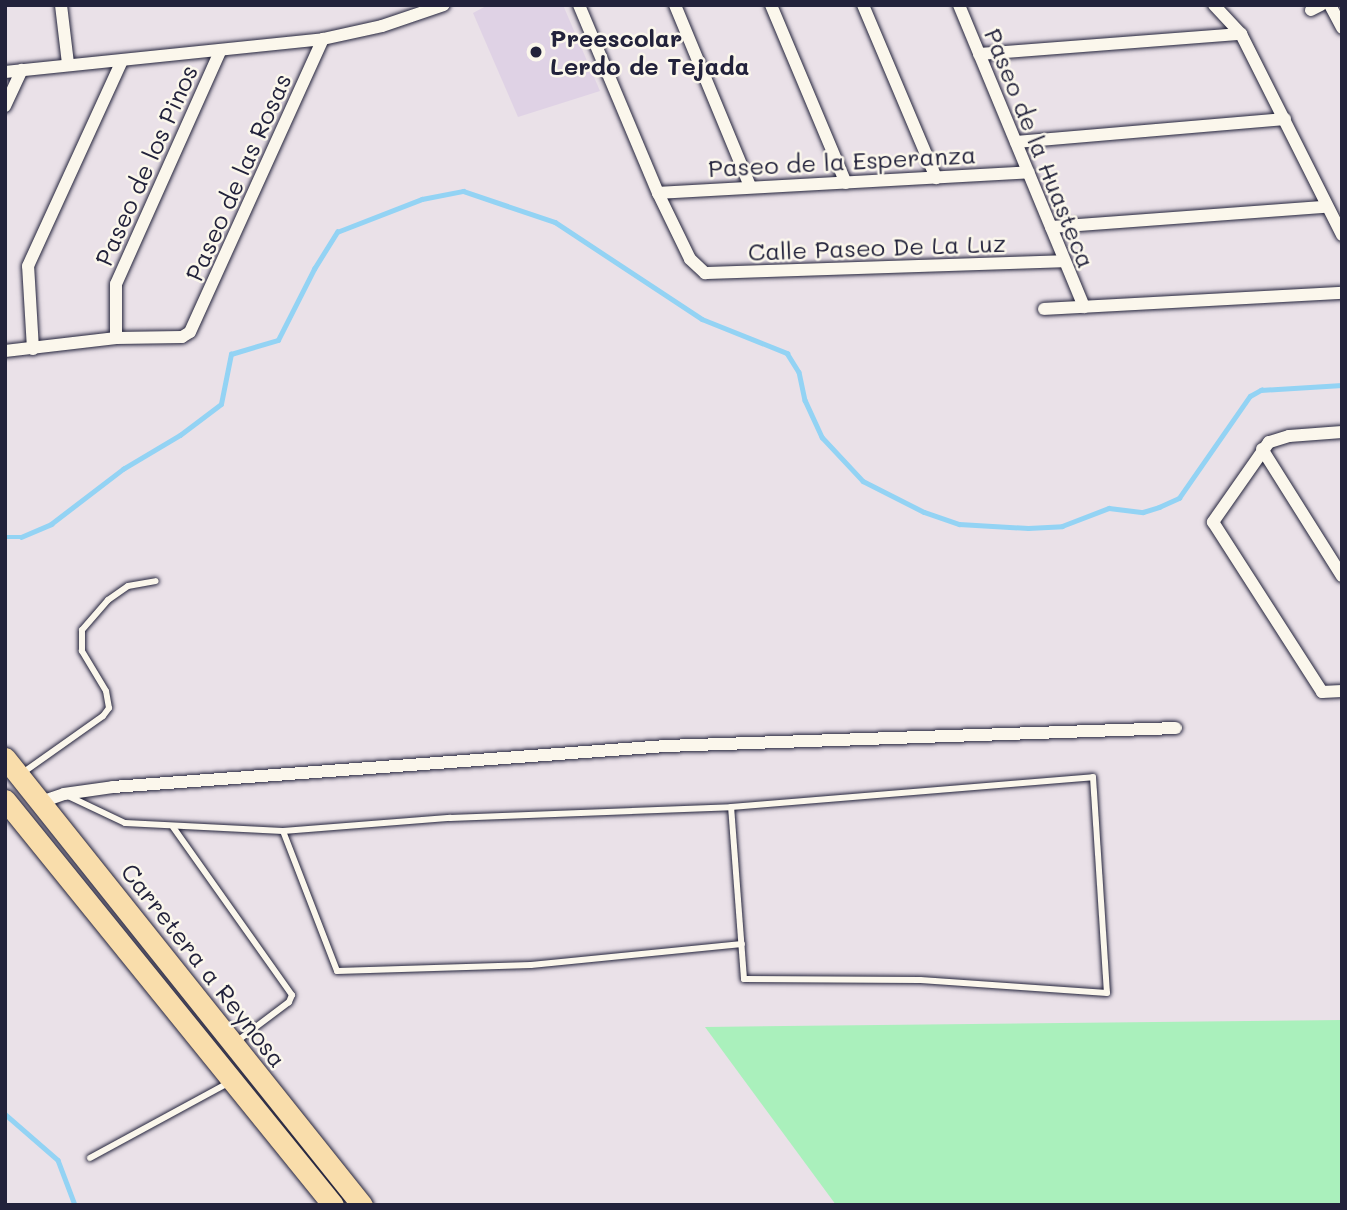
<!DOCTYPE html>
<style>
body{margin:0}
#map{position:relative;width:1347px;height:1210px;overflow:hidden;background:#eae1e8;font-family:Mali,sans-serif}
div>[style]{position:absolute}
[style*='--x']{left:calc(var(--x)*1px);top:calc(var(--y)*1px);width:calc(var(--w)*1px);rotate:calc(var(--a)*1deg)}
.built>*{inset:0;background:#dfd2e5}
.green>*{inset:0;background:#aaf0bc}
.stream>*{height:4.5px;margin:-2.25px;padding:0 2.25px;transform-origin:2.25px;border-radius:2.25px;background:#93d3f4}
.roads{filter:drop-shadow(0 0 2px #22223b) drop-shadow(0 0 2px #22223b)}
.service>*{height:6px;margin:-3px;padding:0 3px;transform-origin:3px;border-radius:3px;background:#fbf7ec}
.minor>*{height:12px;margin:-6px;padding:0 6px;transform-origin:6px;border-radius:6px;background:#fbf7ec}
.primary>*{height:21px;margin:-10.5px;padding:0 10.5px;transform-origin:10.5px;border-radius:10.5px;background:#f9ddab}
.dots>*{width:19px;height:19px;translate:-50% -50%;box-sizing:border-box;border:4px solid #fbf7ec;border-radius:50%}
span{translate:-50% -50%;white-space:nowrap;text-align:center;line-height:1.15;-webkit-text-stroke:5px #fbf7ec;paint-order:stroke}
.poi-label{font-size:24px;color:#22223b;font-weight:700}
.left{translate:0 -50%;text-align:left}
.street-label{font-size:24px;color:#22223b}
.frame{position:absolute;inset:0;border:7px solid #22223b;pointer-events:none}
</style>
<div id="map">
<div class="built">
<div style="clip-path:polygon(488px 5px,563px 5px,600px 91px,518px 117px,473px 13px)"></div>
</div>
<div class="green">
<div style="clip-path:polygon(1342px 1020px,1342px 1205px,836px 1205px,705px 1027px)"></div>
</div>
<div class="stream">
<div style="--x:5;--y:537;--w:16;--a:0"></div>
<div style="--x:21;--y:537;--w:33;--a:-23"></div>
<div style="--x:51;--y:524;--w:91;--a:-37.4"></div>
<div style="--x:123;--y:469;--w:66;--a:-30.8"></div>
<div style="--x:180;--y:435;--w:51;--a:-37.1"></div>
<div style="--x:221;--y:404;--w:51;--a:-78.7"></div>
<div style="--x:231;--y:354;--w:49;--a:-16.6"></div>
<div style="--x:278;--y:340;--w:80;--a:-63.1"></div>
<div style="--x:314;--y:269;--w:44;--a:-58.1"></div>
<div style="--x:337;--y:232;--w:91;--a:-21.2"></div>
<div style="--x:422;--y:199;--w:42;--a:-11"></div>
<div style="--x:463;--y:191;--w:97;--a:18.6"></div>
<div style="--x:555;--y:222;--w:176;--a:33.4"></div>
<div style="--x:702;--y:319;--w:92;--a:21.8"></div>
<div style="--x:787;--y:353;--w:22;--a:58"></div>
<div style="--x:799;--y:372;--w:29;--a:78"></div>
<div style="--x:805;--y:400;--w:41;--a:65.3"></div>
<div style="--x:822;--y:437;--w:60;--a:47"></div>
<div style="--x:863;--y:481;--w:68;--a:26.9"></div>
<div style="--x:924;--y:512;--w:37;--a:19"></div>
<div style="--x:959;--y:524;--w:69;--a:3.3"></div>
<div style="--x:1028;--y:528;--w:34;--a:-3"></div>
<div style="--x:1062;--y:526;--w:50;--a:-21"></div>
<div style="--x:1109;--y:508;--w:34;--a:7"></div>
<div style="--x:1143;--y:512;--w:17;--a:-17"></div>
<div style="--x:1159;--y:507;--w:22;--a:-24"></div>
<div style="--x:1179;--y:498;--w:124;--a:-55.2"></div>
<div style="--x:1250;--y:396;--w:13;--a:-29"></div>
<div style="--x:1261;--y:390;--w:81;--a:-3.5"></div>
<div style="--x:5;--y:1114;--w:70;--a:41"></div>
<div style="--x:58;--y:1160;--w:48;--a:69.3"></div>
</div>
<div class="roads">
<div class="service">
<div style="--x:21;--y:774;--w:100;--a:-35.3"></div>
<div style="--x:103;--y:716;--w:10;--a:-53"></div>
<div style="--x:109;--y:708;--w:17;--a:-100"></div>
<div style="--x:106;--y:691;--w:47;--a:-121"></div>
<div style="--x:82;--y:651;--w:21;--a:-90"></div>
<div style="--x:82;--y:630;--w:40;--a:-49"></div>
<div style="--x:108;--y:600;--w:24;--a:-35"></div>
<div style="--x:128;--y:586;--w:28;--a:-10"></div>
<div style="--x:66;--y:795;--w:65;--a:25.4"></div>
<div style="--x:125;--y:823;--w:158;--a:2.9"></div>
<div style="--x:283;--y:831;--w:168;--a:-4.5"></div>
<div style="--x:450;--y:818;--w:281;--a:-2.2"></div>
<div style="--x:731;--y:807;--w:363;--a:-4.7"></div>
<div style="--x:1093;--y:777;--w:216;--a:86.3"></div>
<div style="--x:1107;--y:993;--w:187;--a:-176"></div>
<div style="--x:920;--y:980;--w:176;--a:-179.7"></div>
<div style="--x:744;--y:979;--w:172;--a:-94.3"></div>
<div style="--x:173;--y:827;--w:206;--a:54.7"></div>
<div style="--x:292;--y:995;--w:8;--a:113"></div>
<div style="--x:289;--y:1002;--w:65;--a:143.1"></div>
<div style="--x:283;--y:831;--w:150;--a:68.9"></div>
<div style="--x:337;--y:971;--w:194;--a:-1.8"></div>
<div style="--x:531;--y:965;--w:212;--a:-5.7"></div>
<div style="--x:90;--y:1158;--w:157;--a:-28.5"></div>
</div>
<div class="minor">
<div style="--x:61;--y:5;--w:59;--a:83.2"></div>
<div style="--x:579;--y:5;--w:204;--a:67.2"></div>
<div style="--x:658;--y:193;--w:73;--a:64.1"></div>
<div style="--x:690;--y:259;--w:21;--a:43"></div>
<div style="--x:705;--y:273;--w:359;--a:-1.9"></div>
<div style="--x:675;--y:5;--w:196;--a:67.5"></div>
<div style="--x:771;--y:5;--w:193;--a:67.2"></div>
<div style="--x:863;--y:5;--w:188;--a:67.1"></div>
<div style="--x:959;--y:5;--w:327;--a:67.5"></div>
<div style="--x:1214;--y:5;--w:40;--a:47"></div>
<div style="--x:1241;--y:34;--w:225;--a:63.3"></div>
<div style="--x:1330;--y:5;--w:26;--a:62"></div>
<div style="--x:1311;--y:10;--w:11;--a:-27"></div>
<div style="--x:979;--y:54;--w:263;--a:-4.4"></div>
<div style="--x:5;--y:72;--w:320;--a:-5.9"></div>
<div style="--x:323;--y:39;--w:60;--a:-12.4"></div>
<div style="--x:382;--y:26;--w:65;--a:-18.7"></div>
<div style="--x:5;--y:106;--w:40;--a:-65"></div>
<div style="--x:1016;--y:142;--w:270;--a:-4.9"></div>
<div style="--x:658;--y:193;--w:371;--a:-3.2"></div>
<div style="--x:1051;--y:227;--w:276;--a:-4.2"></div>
<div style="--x:1044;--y:309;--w:298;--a:-3.1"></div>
<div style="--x:116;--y:338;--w:54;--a:-90"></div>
<div style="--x:116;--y:284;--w:255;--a:-65.9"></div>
<div style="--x:33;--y:349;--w:83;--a:-93.4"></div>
<div style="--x:28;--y:266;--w:226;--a:-65.4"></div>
<div style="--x:5;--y:351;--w:112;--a:-6.7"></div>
<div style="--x:116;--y:338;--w:66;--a:-0.9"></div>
<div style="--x:182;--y:337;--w:9;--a:-32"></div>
<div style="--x:190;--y:332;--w:322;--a:-65.6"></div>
<div style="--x:1342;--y:432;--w:53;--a:175.7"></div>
<div style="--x:1289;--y:436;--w:21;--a:163"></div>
<div style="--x:1269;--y:442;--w:98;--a:125"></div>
<div style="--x:1213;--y:522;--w:202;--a:57.3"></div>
<div style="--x:1322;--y:692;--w:20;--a:-3"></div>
<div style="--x:1262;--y:449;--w:150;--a:57.8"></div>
<div style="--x:41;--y:802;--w:24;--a:-19"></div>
<div style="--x:64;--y:794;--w:49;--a:-8.1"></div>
<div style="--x:113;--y:787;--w:555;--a:-4.24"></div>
<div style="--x:666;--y:746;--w:510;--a:-2.02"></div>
</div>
<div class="primary">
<div style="--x:5;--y:758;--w:572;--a:51.39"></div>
<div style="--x:5;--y:800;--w:521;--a:51"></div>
</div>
</div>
<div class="dots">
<div style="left:536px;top:52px;background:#22223b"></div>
</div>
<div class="poi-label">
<span class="left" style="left:550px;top:52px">Preescolar<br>Lerdo de Tejada</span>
</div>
<div class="street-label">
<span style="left:1040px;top:148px;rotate:68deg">Paseo de la Huasteca</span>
<span style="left:842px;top:161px;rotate:-3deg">Paseo de la Esperanza</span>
<span style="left:146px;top:165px;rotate:-66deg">Paseo de los Pinos</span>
<span style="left:238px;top:177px;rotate:-66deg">Paseo de las Rosas</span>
<span style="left:877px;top:247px;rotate:-2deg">Calle Paseo De La Luz</span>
<span style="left:204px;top:965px;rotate:52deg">Carretera a Reynosa</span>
</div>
<div class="frame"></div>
</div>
